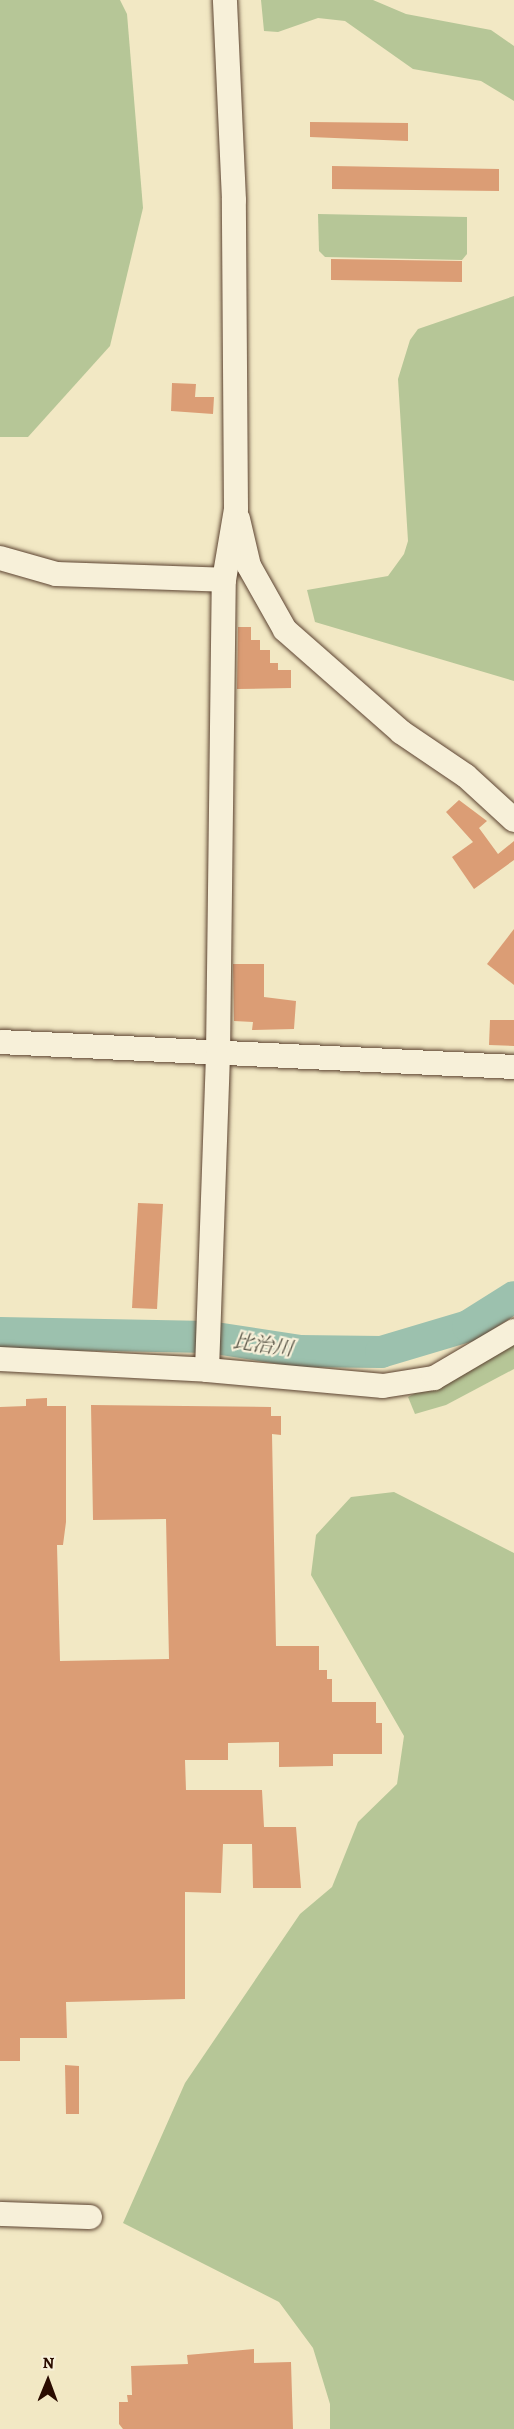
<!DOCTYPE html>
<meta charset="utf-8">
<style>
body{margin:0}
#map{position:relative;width:514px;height:2429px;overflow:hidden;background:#f2e8c4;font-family:Alegreya,"Noto Serif JP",serif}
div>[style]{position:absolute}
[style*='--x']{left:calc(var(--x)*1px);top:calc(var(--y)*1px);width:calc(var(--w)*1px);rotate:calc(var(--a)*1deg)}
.green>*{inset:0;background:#b6c697}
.river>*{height:32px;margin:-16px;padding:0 16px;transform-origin:16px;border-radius:16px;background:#9cc1ae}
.building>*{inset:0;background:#db9d75}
.roads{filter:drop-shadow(0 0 2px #5c4331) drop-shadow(0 0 2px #5c4331)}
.minor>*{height:24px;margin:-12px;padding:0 12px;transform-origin:12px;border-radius:12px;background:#f7f0d9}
span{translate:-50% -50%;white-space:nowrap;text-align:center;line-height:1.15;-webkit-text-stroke:4.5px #f7f0d9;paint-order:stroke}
.water-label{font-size:20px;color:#585446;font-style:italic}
.north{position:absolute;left:18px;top:2351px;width:60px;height:60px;-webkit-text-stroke:4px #f7f0d9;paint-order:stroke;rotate:1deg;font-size:16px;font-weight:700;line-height:24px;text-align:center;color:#2a0c00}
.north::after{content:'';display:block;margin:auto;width:21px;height:27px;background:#2a0c00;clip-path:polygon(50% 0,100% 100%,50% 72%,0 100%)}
</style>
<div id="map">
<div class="green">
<div style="clip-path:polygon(0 0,120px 0,127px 14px,143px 208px,110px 346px,28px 437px,0 437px)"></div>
<div style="clip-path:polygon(261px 0,373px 0,406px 14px,491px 30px,514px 46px,514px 101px,481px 81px,413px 69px,345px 21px,318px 18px,278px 32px,264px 31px)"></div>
<div style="clip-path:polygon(318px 214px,467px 217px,467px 254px,462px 260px,325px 257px,319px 251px)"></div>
<div style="clip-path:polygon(514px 296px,514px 681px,315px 622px,307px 590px,388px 576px,404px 554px,408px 541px,398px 379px,410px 340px,418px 329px)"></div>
<div style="clip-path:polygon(514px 1341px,514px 1369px,446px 1405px,415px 1414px,408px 1397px)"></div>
<div style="clip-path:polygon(394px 1492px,514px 1553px,514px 2429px,330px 2429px,330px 2404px,313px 2348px,279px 2302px,123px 2223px,185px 2083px,300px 1914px,332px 1887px,358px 1822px,397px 1784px,404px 1736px,311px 1575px,316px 1535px,351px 1497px)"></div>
</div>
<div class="river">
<div style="--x:0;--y:1333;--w:209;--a:1.1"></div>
<div style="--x:209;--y:1337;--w:91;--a:8.8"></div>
<div style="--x:299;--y:1351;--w:82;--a:0.7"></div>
<div style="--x:381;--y:1352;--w:91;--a:-16.6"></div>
<div style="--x:468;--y:1326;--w:54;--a:-32.2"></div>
</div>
<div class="building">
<div style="clip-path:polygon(310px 122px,408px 123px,408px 141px,310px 137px)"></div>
<div style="clip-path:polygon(332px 166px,499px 169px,499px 191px,332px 189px)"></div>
<div style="clip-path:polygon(331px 259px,462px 261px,462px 282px,331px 280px)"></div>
<div style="clip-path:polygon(172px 383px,196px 384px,195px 397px,214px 397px,213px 414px,171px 411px)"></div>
<div style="clip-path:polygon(238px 627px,251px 627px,251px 640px,260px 640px,260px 650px,270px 650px,270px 663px,278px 663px,278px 670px,291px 670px,291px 688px,237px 689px)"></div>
<div style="clip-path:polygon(459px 800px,487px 821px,479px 828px,498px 854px,514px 841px,514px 860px,474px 889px,452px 857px,473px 842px,446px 812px)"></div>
<div style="clip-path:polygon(514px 929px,514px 985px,487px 964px)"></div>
<div style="clip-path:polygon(233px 964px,264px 964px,264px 997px,296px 1001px,294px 1029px,252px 1030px,253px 1022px,234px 1021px)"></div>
<div style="clip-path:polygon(490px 1020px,514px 1020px,514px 1046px,489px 1045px)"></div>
<div style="clip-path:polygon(138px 1203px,163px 1204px,157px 1309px,132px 1308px)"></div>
<div style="clip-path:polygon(47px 1398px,47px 1406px,66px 1406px,66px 1522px,63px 1545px,57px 1545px,60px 1661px,169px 1659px,166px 1519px,93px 1520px,91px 1405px,271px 1407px,271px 1416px,281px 1416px,281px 1435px,272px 1434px,276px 1646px,319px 1646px,319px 1670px,327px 1670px,327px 1679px,332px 1679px,332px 1702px,376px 1702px,376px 1723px,382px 1723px,382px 1754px,333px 1754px,333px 1766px,279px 1767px,279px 1742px,228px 1743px,228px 1760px,185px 1760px,186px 1790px,262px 1790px,264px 1827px,296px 1827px,301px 1888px,253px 1888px,252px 1844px,223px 1844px,221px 1893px,185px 1892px,185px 1999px,66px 2002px,67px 2038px,20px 2038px,20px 2061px,0 2061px,0 1407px,26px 1406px,26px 1399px)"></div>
<div style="clip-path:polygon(65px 2065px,79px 2066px,79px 2114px,66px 2114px)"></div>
<div style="clip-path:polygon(254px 2349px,254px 2363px,291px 2362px,293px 2429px,123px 2429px,119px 2424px,119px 2402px,128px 2402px,127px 2395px,132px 2395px,131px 2366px,188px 2364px,187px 2355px)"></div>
</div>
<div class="roads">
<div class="minor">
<div style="--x:238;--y:519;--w:48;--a:76.8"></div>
<div style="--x:249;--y:566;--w:73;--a:60.6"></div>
<div style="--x:285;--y:630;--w:154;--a:41.3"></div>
<div style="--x:401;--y:732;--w:78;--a:34.1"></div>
<div style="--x:466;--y:776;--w:65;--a:42.5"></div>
<div style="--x:0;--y:558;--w:58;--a:15.9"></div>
<div style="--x:56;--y:574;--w:168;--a:2"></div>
<div style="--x:0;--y:1042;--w:515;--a:2.78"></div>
<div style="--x:0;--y:1359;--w:207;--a:3"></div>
<div style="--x:207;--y:1370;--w:177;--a:5.2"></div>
<div style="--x:383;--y:1386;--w:52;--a:-8.9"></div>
<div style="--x:434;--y:1378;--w:93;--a:-30.4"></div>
<div style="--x:207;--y:1370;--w:316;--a:-88"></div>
<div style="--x:218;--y:1054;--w:474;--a:-89.3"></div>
<div style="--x:224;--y:580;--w:72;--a:-80.4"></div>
<div style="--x:236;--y:509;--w:309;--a:-90.4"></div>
<div style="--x:234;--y:200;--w:200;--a:-92.6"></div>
<div style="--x:0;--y:2214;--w:90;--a:1.9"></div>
</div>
</div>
<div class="water-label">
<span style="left:263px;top:1345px;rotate:8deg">比治川</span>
</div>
<div class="north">N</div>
</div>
